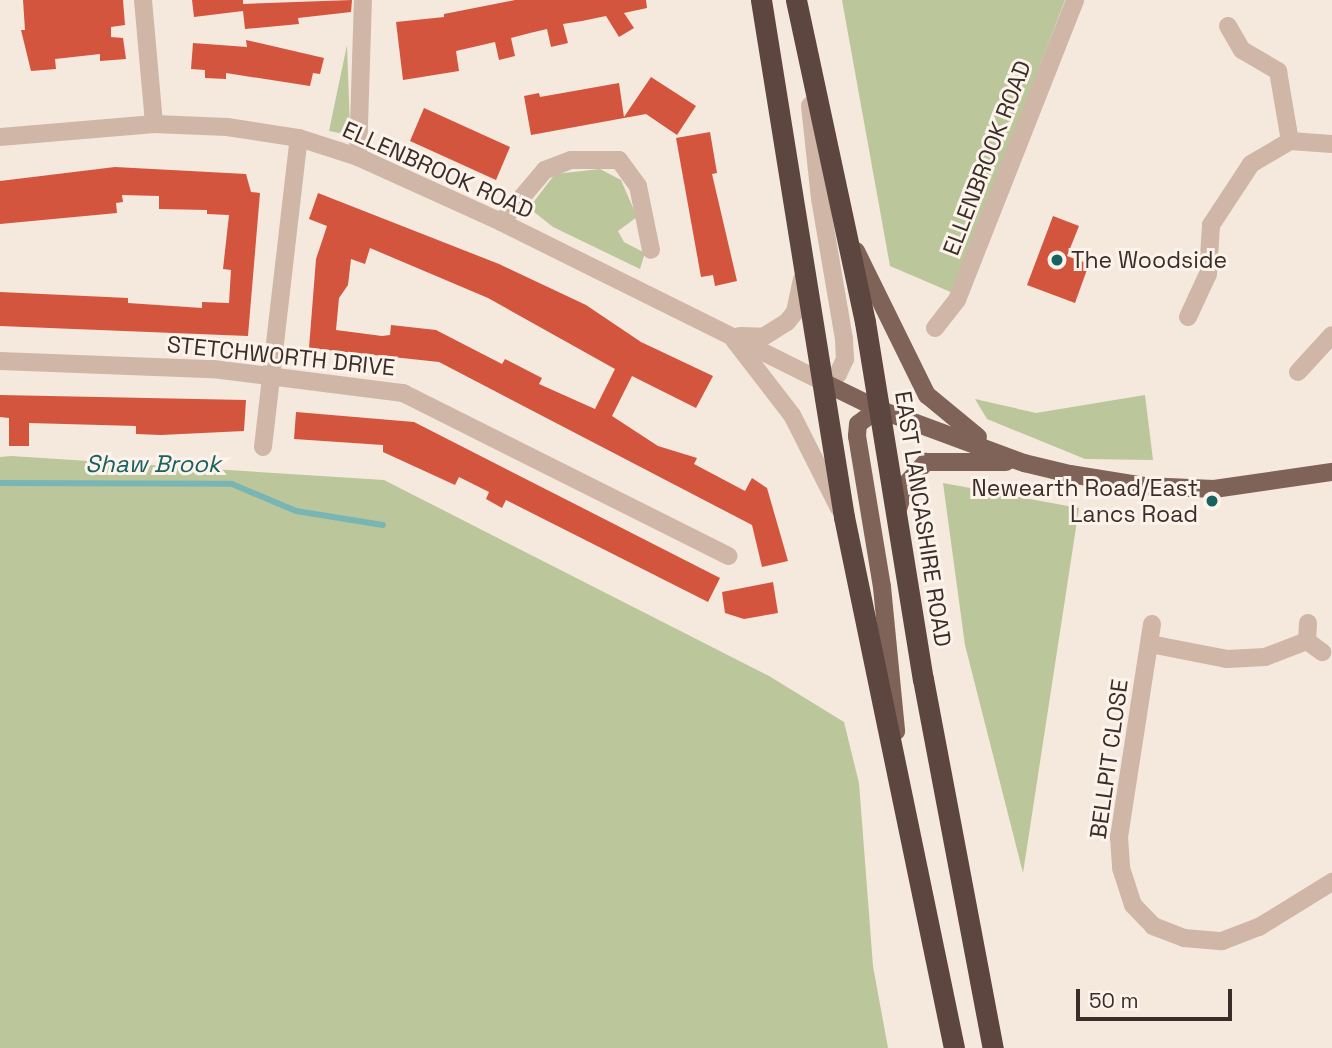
<!DOCTYPE html>
<style>
body{margin:0}
#map{position:relative;width:1332px;height:1048px;overflow:hidden;background:#f5e8dd;font-family:"Space Grotesk",sans-serif}
div>[style]{position:absolute}
[style*='--x']{left:calc(var(--x)*1px);top:calc(var(--y)*1px);width:calc(var(--w)*1px);rotate:calc(var(--a)*1deg)}
.green>*{inset:0;background:#bcc69b}
.stream>*{height:6px;margin:-3px;padding:0 3px;transform-origin:3px;border-radius:3px;background:#79b6b3}
.building>*{inset:0;background:#d3553e}
.minor>*{height:18px;margin:-9px;padding:0 9px;transform-origin:9px;border-radius:9px;background:#cfb6a7}
.major>*{height:18px;margin:-9px;padding:0 9px;transform-origin:9px;border-radius:9px;background:#7f6258}
.highway>*{height:21px;margin:-10.5px;padding:0 10.5px;transform-origin:10.5px;border-radius:10.5px;background:#5d463f}
.dots>*{width:19px;height:19px;translate:-50% -50%;box-sizing:border-box;border:4px solid #fcf3eb;border-radius:50%}
span{translate:-50% -50%;white-space:nowrap;text-align:center;line-height:1.15;-webkit-text-stroke:6px #fcf3eb;paint-order:stroke}
.street-label{font-size:23px;color:#3b2d29}
.poi-label{font-size:23px;color:#3b2d29}
.left{translate:0 -50%;text-align:left}
.right{translate:-100% -50%;text-align:right}
.water-label{font-size:24px;color:#196261;font-style:italic}
.scale{position:absolute;left:1076px;top:989px;width:156px;height:32px;box-sizing:border-box;border:4px solid #3b2d29;border-top:0;padding-left:9px;font-size:21px;line-height:24px;white-space:nowrap;color:#3b2d29;-webkit-text-stroke:5px #fcf3eb;paint-order:stroke}
</style>
<div id="map">
<div class="green">
<div style="clip-path:polygon(842px 0,1065px 0,953px 293px,890px 266px)"></div>
<div style="clip-path:polygon(347px 45px,350px 129px,339px 133px,329px 131px)"></div>
<div style="clip-path:polygon(600px 169px,621px 180px,637px 217px,618px 231px,624px 242px,645px 253px,640px 269px,553px 227px,529px 208px,555px 174px)"></div>
<div style="clip-path:polygon(1145px 395px,1153px 460px,1085px 459px,987px 419px,975px 399px,1036px 413px)"></div>
<div style="clip-path:polygon(11px 456px,384px 480px,769px 676px,844px 722px,859px 783px,873px 966px,888px 1048px,0 1048px,0 457px)"></div>
<div style="clip-path:polygon(943px 483px,1079px 508px,1023px 873px,965px 645px)"></div>
</div>
<div class="stream">
<div style="--x:0;--y:483;--w:232;--a:0.2"></div>
<div style="--x:232;--y:484;--w:69;--a:22.9"></div>
<div style="--x:296;--y:511;--w:88;--a:9.1"></div>
</div>
<div class="building">
<div style="clip-path:polygon(23px 0,123px 0,125px 25px,111px 27px,111px 37px,123px 38px,126px 59px,100px 61px,100px 54px,55px 59px,56px 69px,31px 71px,21px 30px,25px 30px)"></div>
<div style="clip-path:polygon(192px 0,243px 0,243px 4px,352px 0,351px 12px,298px 18px,299px 24px,245px 29px,243px 11px,194px 17px)"></div>
<div style="clip-path:polygon(515px 0,646px 0,647px 8px,624px 13px,634px 28px,619px 37px,606px 16px,582px 21px,563px 24px,568px 43px,551px 47px,547px 29px,530px 33px,511px 38px,515px 56px,499px 60px,495px 42px,456px 51px,459px 71px,403px 80px,396px 22px,444px 17px,444px 14px)"></div>
<div style="clip-path:polygon(246px 40px,324px 58px,320px 74px,313px 73px,310px 86px,226px 73px,226px 79px,205px 78px,205px 70px,191px 69px,193px 43px,247px 47px)"></div>
<div style="clip-path:polygon(651px 77px,696px 106px,677px 135px,646px 114px,531px 135px,524px 96px,539px 93px,540px 97px,619px 83px,624px 117px)"></div>
<div style="clip-path:polygon(424px 108px,510px 147px,496px 180px,410px 141px)"></div>
<div style="clip-path:polygon(710px 132px,717px 173px,712px 174px,737px 281px,715px 286px,713px 275px,701px 277px,676px 138px)"></div>
<div style="clip-path:polygon(115px 167px,246px 174px,251px 192px,260px 193px,248px 336px,0 326px,0 292px,128px 298px,128px 303px,202px 308px,202px 302px,229px 303px,231px 270px,223px 269px,229px 215px,207px 214px,207px 210px,159px 209px,159px 196px,122px 195px,123px 202px,116px 203px,117px 213px,0 224px,0 181px)"></div>
<div style="clip-path:polygon(evenodd,318px 193px,499px 264px,586px 305px,641px 342px,713px 376px,696px 408px,632px 376px,612px 416px,658px 446px,697px 458px,694px 464px,745px 491px,752px 478px,767px 488px,788px 561px,762px 567px,752px 525px,439px 362px,309px 348px,316px 259px,327px 226px,309px 219px,318px 193px,370px 248px,488px 298px,615px 369px,595px 409px,539px 384px,542px 378px,505px 359px,502px 364px,436px 330px,391px 325px,390px 335px,382px 336px,336px 330px,339px 298px,348px 285px,351px 259px,365px 264px,370px 248px)"></div>
<div style="clip-path:polygon(1053px 216px,1079px 226px,1067px 256px,1089px 264px,1075px 303px,1027px 285px)"></div>
<div style="clip-path:polygon(0 395px,246px 400px,244px 431px,161px 435px,136px 434px,136px 426px,29px 423px,29px 446px,9px 446px,9px 418px,0 417px)"></div>
<div style="clip-path:polygon(296px 412px,414px 422px,720px 578px,708px 602px,506px 500px,502px 508px,486px 499px,489px 492px,459px 477px,455px 485px,383px 452px,383px 445px,294px 439px)"></div>
<div style="clip-path:polygon(773px 582px,778px 613px,744px 619px,725px 613px,722px 592px)"></div>
</div>
<div class="minor">
<div style="--x:143;--y:0;--w:124;--a:84.9"></div>
<div style="--x:1228;--y:26;--w:28;--a:60"></div>
<div style="--x:1242;--y:50;--w:42;--a:30.3"></div>
<div style="--x:1278;--y:71;--w:71;--a:80.3"></div>
<div style="--x:0;--y:137;--w:155;--a:-4.8"></div>
<div style="--x:154;--y:124;--w:73;--a:2.4"></div>
<div style="--x:227;--y:127;--w:73;--a:8.7"></div>
<div style="--x:299;--y:138;--w:62;--a:17.9"></div>
<div style="--x:358;--y:157;--w:157;--a:24.4"></div>
<div style="--x:501;--y:222;--w:362;--a:26.4"></div>
<div style="--x:825;--y:383;--w:16;--a:-35"></div>
<div style="--x:838;--y:374;--w:17;--a:-65"></div>
<div style="--x:845;--y:359;--w:20;--a:-93"></div>
<div style="--x:844;--y:339;--w:143;--a:-99.7"></div>
<div style="--x:820;--y:198;--w:93;--a:-96.2"></div>
<div style="--x:358;--y:157;--w:157;--a:-88.2"></div>
<div style="--x:501;--y:222;--w:68;--a:-49.8"></div>
<div style="--x:545;--y:170;--w:28;--a:-21"></div>
<div style="--x:571;--y:160;--w:48;--a:0"></div>
<div style="--x:619;--y:160;--w:32;--a:54"></div>
<div style="--x:638;--y:186;--w:65;--a:78.5"></div>
<div style="--x:1188;--y:317;--w:47;--a:-65.1"></div>
<div style="--x:1208;--y:274;--w:49;--a:-86.5"></div>
<div style="--x:1211;--y:225;--w:73;--a:-56.7"></div>
<div style="--x:1251;--y:164;--w:45;--a:-30.5"></div>
<div style="--x:1290;--y:141;--w:42;--a:4.1"></div>
<div style="--x:935;--y:328;--w:36;--a:-52"></div>
<div style="--x:957;--y:300;--w:322;--a:-68.5"></div>
<div style="--x:740;--y:336;--w:23;--a:2"></div>
<div style="--x:763;--y:337;--w:28;--a:-32"></div>
<div style="--x:787;--y:322;--w:13;--a:-51"></div>
<div style="--x:795;--y:312;--w:33;--a:-78"></div>
<div style="--x:734;--y:340;--w:95;--a:52.3"></div>
<div style="--x:792;--y:415;--w:104;--a:63.2"></div>
<div style="--x:0;--y:361;--w:213;--a:2.2"></div>
<div style="--x:213;--y:369;--w:192;--a:7.2"></div>
<div style="--x:403;--y:393;--w:364;--a:26.6"></div>
<div style="--x:1298;--y:372;--w:50;--a:-47.4"></div>
<div style="--x:263;--y:447;--w:311;--a:-83.4"></div>
<div style="--x:1308;--y:623;--w:18;--a:93"></div>
<div style="--x:1307;--y:641;--w:19;--a:36"></div>
<div style="--x:1152;--y:624;--w:216;--a:98.8"></div>
<div style="--x:1119;--y:837;--w:31;--a:86"></div>
<div style="--x:1121;--y:868;--w:39;--a:72"></div>
<div style="--x:1133;--y:905;--w:29;--a:46"></div>
<div style="--x:1153;--y:926;--w:33;--a:21"></div>
<div style="--x:1184;--y:938;--w:38;--a:5"></div>
<div style="--x:1222;--y:941;--w:40;--a:-21"></div>
<div style="--x:1259;--y:927;--w:86;--a:-31.7"></div>
<div style="--x:1150;--y:644;--w:78;--a:11"></div>
<div style="--x:1227;--y:659;--w:38;--a:-3"></div>
<div style="--x:1265;--y:657;--w:45;--a:-20.9"></div>
</div>
<div class="major">
<div style="--x:856;--y:251;--w:161;--a:63.8"></div>
<div style="--x:927;--y:395;--w:66;--a:39.5"></div>
<div style="--x:825;--y:383;--w:59;--a:26.1"></div>
<div style="--x:878;--y:409;--w:156;--a:20.3"></div>
<div style="--x:1024;--y:463;--w:47;--a:13.4"></div>
<div style="--x:1070;--y:474;--w:75;--a:9.2"></div>
<div style="--x:1144;--y:486;--w:70;--a:2.5"></div>
<div style="--x:1214;--y:489;--w:119;--a:-8.2"></div>
<div style="--x:878;--y:409;--w:25;--a:143"></div>
<div style="--x:858;--y:424;--w:12;--a:95"></div>
<div style="--x:857;--y:436;--w:153;--a:80.6"></div>
<div style="--x:882;--y:587;--w:145;--a:84.4"></div>
<div style="--x:897;--y:512;--w:29;--a:-72"></div>
<div style="--x:906;--y:484;--w:30;--a:-48"></div>
<div style="--x:926;--y:462;--w:80;--a:0"></div>
</div>
<div class="highway">
<div style="--x:761;--y:0;--w:524;--a:80.88"></div>
<div style="--x:844;--y:517;--w:542;--a:78.3"></div>
<div style="--x:796;--y:0;--w:329;--a:77.9"></div>
<div style="--x:865;--y:322;--w:362;--a:80.8"></div>
<div style="--x:923;--y:679;--w:376;--a:79.3"></div>
</div>
<div class="dots">
<div style="left:1057px;top:260px;background:#196261"></div>
<div style="left:1212px;top:501px;background:#196261"></div>
</div>
<div class="street-label">
<span style="left:987px;top:158px;rotate:-69deg">ELLENBROOK ROAD</span>
<span style="left:438px;top:170px;rotate:24deg">ELLENBROOK ROAD</span>
<span style="left:281px;top:356px;rotate:6deg">STETCHWORTH DRIVE</span>
<span style="left:923px;top:519px;rotate:81deg">EAST LANCASHIRE ROAD</span>
<span style="left:1109px;top:759px;rotate:-82deg">BELLPIT CLOSE</span>
</div>
<div class="poi-label">
<span class="left" style="left:1071px;top:260px">The Woodside</span>
<span class="right" style="left:1198px;top:501px">Newearth Road/East<br>Lancs Road</span>
</div>
<div class="water-label">
<span style="left:153px;top:464px">Shaw Brook</span>
</div>
<div class="scale">50 m</div>
</div>
